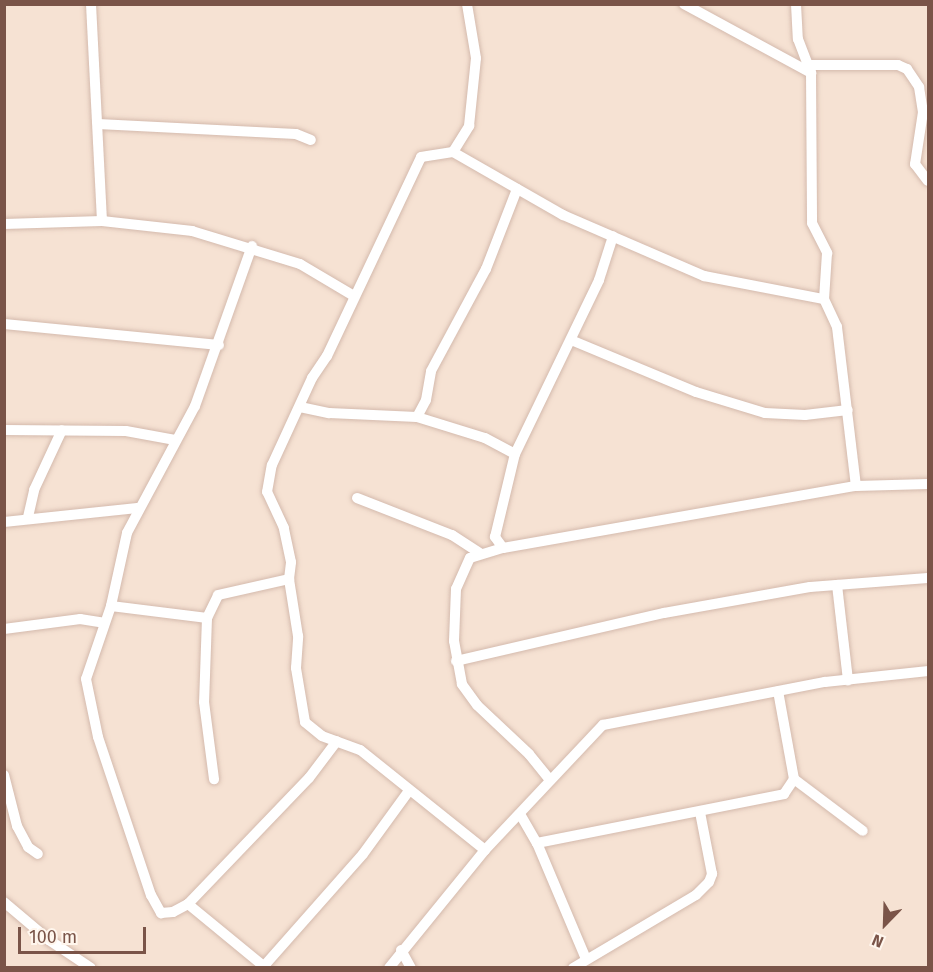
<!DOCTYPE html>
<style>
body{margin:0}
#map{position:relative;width:933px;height:972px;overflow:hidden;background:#fef2e5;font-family:"Fira Sans",sans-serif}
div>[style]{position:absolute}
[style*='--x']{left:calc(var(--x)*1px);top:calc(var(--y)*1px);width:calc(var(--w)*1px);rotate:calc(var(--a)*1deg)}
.residential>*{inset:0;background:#f6e2d3}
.roads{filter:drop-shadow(0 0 2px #d4baad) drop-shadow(0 0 2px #d4baad)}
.minor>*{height:10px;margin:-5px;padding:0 5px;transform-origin:5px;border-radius:5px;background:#fff}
span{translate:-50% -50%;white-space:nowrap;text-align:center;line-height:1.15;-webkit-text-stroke:5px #fff6ed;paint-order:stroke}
.frame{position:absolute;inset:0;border:6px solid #7a5448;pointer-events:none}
.north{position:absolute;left:855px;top:894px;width:60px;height:60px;-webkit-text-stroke:4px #fff6ed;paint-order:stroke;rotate:203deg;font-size:16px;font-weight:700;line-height:24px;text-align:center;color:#7a5448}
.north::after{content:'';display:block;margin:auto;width:21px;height:27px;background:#7a5448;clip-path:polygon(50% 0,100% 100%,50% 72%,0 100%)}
.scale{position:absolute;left:18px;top:927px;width:128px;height:27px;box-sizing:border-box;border:3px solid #7a5448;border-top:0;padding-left:8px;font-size:18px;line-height:21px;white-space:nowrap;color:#7a5448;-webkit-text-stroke:4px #fff6ed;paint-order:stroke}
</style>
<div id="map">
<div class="residential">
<div style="clip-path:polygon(5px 5px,928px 5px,928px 967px,5px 967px)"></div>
</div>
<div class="roads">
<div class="minor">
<div style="--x:91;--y:4;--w:217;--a:87.1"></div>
<div style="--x:684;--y:4;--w:145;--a:28.5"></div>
<div style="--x:796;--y:4;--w:35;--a:87"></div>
<div style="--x:798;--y:39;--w:36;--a:69"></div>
<div style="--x:811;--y:73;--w:150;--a:89.6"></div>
<div style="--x:812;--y:223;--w:34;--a:63"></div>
<div style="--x:827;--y:253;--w:46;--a:93.7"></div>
<div style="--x:809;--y:65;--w:89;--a:0"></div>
<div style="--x:898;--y:65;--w:10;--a:24"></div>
<div style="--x:907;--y:69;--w:22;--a:56"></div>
<div style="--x:919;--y:87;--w:25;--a:81"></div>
<div style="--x:923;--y:112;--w:53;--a:98.7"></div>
<div style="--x:915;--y:164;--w:21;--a:53"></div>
<div style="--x:98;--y:124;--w:198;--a:2.9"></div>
<div style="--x:296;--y:134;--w:16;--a:22"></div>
<div style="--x:453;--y:152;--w:31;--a:-58"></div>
<div style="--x:469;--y:126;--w:68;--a:-84.1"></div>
<div style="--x:476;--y:58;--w:55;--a:-99.5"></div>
<div style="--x:4;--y:224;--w:98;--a:-1.8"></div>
<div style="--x:102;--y:221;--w:91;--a:6.3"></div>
<div style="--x:192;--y:231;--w:113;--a:17"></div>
<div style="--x:300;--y:264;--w:63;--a:30.7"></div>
<div style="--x:252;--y:246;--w:170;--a:109.6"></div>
<div style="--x:195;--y:406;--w:144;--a:118.2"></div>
<div style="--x:127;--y:533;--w:75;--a:102.4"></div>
<div style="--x:111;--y:606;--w:77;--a:108.9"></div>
<div style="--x:86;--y:679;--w:59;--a:78.3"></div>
<div style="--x:98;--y:737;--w:167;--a:71.5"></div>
<div style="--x:151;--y:895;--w:21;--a:61"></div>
<div style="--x:161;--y:913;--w:12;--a:-5"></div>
<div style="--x:173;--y:912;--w:17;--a:-28"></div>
<div style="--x:188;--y:904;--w:175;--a:-46.2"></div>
<div style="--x:309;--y:778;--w:46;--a:-52.9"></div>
<div style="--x:4;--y:324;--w:216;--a:5.6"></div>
<div style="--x:571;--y:340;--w:135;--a:22.6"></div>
<div style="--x:696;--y:392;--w:72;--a:16.9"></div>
<div style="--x:765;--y:413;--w:40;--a:2.9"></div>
<div style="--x:805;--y:415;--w:43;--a:-6.6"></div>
<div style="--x:300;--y:407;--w:30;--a:12"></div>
<div style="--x:329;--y:413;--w:88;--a:2.6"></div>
<div style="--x:417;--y:417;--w:71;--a:17.2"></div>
<div style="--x:485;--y:438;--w:34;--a:28"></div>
<div style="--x:417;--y:417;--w:19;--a:-62"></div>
<div style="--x:426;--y:400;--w:29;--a:-80"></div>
<div style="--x:431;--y:371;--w:116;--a:-61.7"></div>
<div style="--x:486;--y:269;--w:86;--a:-68.8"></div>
<div style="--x:4;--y:430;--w:122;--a:0.5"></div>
<div style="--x:126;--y:431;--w:50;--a:10.4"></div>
<div style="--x:357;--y:498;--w:102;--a:21.3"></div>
<div style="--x:452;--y:535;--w:33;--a:33"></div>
<div style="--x:28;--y:517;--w:28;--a:-77"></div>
<div style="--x:34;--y:490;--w:66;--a:-65"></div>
<div style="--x:4;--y:522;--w:134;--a:-6"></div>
<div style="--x:503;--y:548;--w:14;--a:-126"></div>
<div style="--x:495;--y:537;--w:85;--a:-76.5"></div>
<div style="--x:515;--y:454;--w:193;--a:-64.2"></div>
<div style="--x:599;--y:280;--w:46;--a:-72.3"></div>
<div style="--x:837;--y:585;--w:96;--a:83.4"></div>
<div style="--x:111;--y:606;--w:97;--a:7.1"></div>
<div style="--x:207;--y:618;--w:84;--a:92"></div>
<div style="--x:204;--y:702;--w:78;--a:82.6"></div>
<div style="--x:207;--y:618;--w:25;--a:-64"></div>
<div style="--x:218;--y:595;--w:73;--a:-12.7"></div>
<div style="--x:4;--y:629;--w:77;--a:-7.5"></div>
<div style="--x:80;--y:619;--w:24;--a:9"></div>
<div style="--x:456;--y:661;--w:213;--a:-13"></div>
<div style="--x:664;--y:613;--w:148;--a:-10.1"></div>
<div style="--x:810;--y:587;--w:118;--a:-4.4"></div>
<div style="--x:4;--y:775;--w:53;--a:75.7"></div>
<div style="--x:17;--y:826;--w:24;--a:62"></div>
<div style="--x:28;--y:847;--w:12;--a:35"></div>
<div style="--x:794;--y:779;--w:86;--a:37"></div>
<div style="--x:550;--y:780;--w:33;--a:-129"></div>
<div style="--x:529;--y:754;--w:71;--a:-136.7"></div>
<div style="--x:477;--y:705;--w:26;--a:-126"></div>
<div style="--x:462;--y:684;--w:44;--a:-100.5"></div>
<div style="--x:454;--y:641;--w:52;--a:-87.8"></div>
<div style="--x:456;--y:589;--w:34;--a:-66"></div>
<div style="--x:470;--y:558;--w:34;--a:-17"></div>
<div style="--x:503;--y:548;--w:358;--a:-10"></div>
<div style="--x:856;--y:486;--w:72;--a:-1.6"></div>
<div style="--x:520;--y:814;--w:34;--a:60"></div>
<div style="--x:537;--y:843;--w:126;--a:67.1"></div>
<div style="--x:537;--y:843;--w:252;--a:-11.2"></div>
<div style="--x:784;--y:794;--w:18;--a:-56"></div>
<div style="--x:794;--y:779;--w:89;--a:-100.3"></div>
<div style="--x:485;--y:850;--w:160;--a:-141.3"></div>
<div style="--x:360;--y:750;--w:40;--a:-159.8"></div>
<div style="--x:322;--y:736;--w:22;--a:-141"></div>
<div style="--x:305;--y:722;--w:55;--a:-99.5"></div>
<div style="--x:296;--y:668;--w:32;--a:-86"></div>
<div style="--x:298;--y:636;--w:58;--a:-99"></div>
<div style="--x:289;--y:579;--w:17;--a:-83"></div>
<div style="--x:291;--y:562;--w:35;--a:-102"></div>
<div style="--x:284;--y:528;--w:40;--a:-115"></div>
<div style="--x:267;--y:492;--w:27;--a:-80"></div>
<div style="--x:272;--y:465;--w:96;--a:-65.3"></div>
<div style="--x:312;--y:378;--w:27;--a:-56"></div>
<div style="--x:327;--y:356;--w:220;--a:-64.7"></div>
<div style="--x:421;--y:157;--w:32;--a:-9"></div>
<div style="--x:453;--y:152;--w:127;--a:29.8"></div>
<div style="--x:563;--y:215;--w:154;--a:23.4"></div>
<div style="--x:704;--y:276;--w:122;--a:10.9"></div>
<div style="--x:824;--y:299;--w:31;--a:65"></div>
<div style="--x:837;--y:327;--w:160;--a:83.2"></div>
<div style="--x:4;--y:902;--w:59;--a:40.2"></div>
<div style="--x:49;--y:940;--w:50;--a:33.7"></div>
<div style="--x:188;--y:904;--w:101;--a:39.4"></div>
<div style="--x:401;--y:950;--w:21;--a:61"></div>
<div style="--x:264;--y:966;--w:149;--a:-48.5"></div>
<div style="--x:363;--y:854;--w:77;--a:-54"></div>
<div style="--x:389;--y:968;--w:152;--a:-50.9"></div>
<div style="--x:485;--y:850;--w:172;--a:-46.7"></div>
<div style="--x:603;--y:725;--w:226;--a:-11"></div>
<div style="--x:825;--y:682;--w:104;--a:-6.1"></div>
<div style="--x:573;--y:968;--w:143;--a:-30.7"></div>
<div style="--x:696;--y:895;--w:18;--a:-45"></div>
<div style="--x:709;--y:882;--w:9;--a:-69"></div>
<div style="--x:712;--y:874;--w:63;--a:-101"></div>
</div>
</div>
<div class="frame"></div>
<div class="north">N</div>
<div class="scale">100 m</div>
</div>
